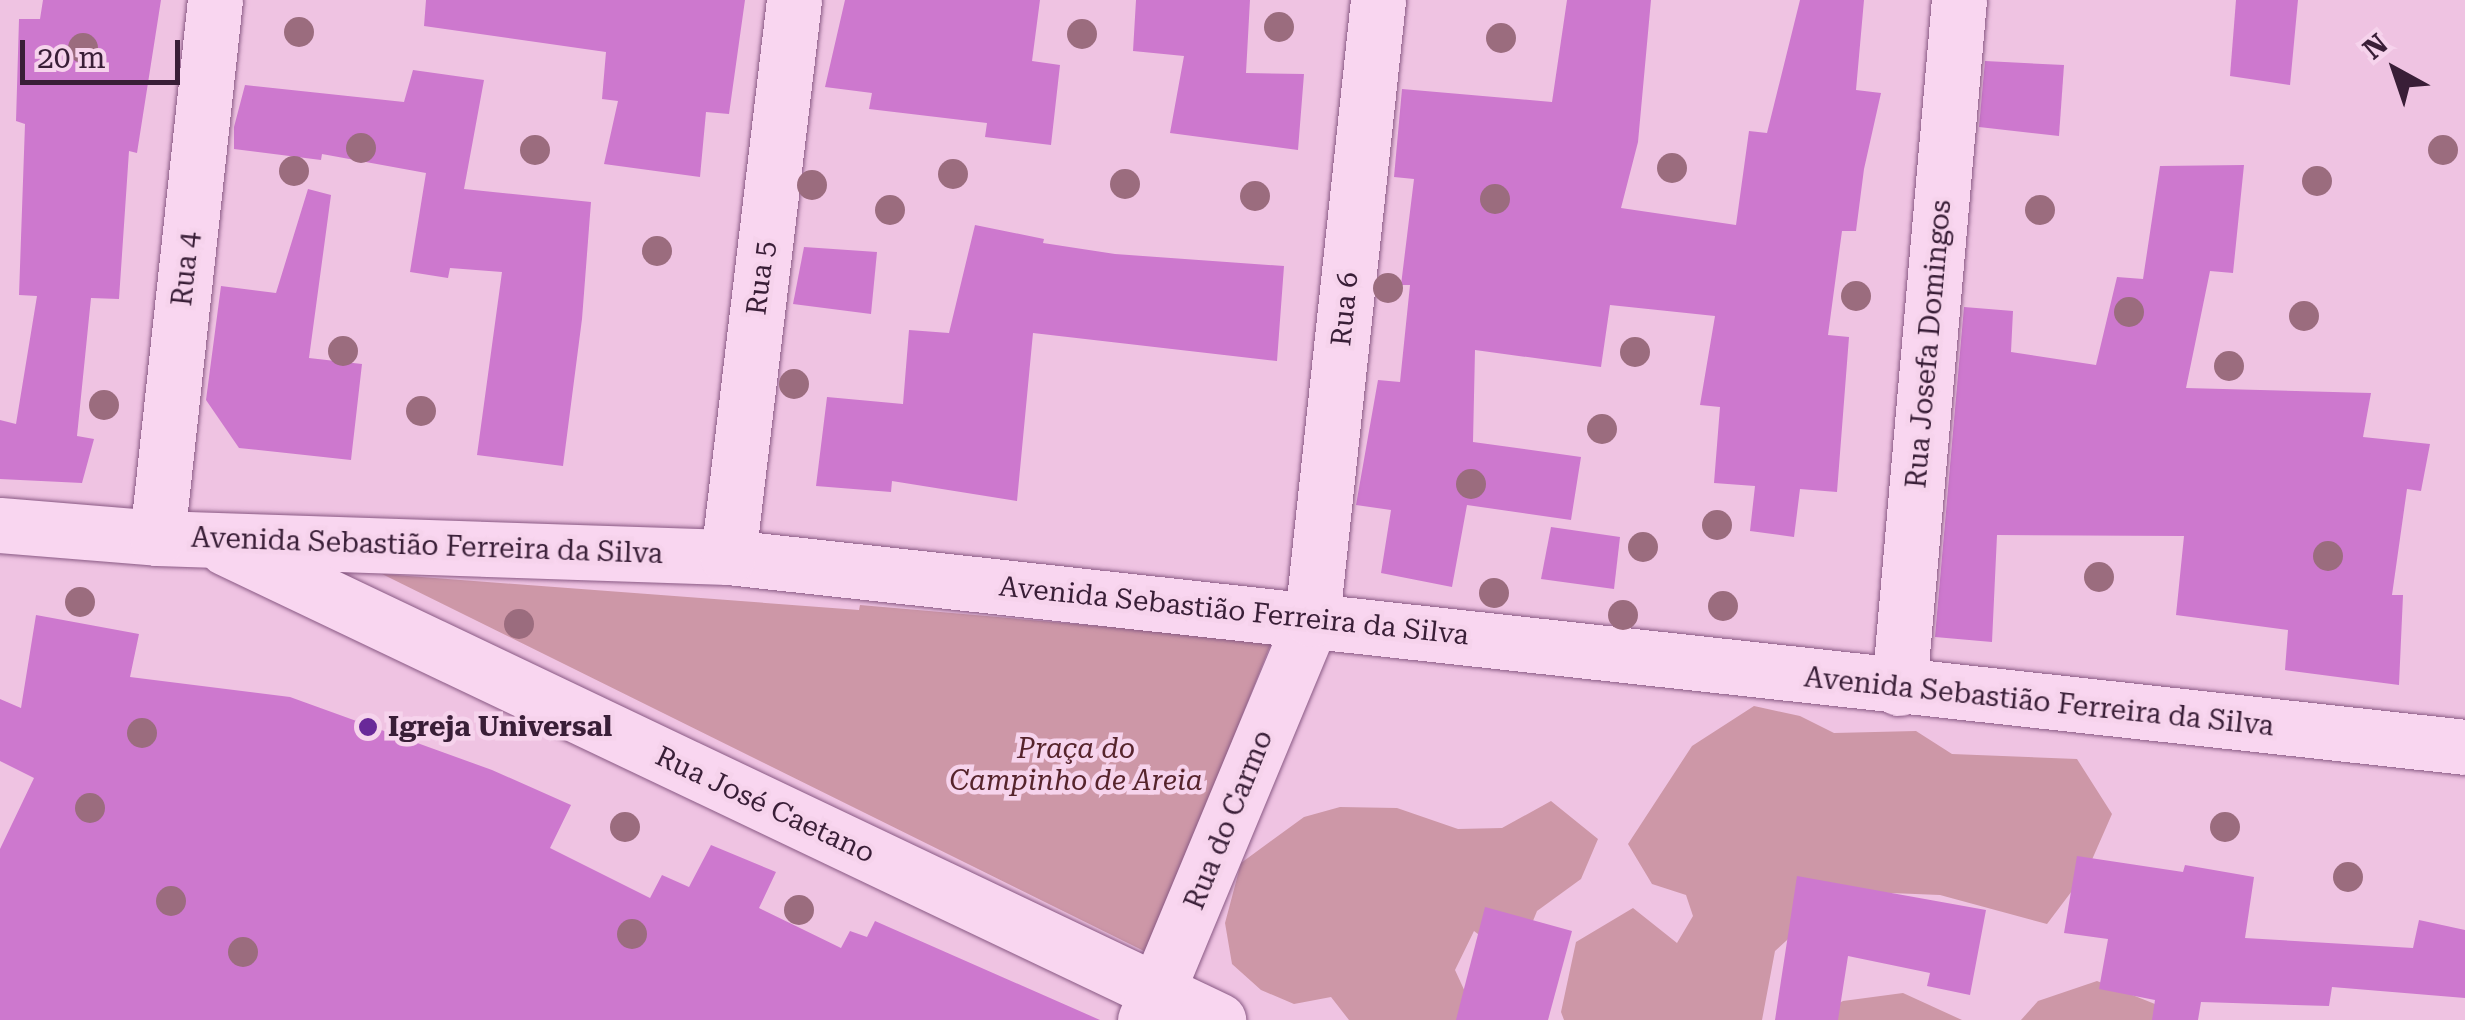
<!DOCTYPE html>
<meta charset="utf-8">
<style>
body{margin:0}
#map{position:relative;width:2465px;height:1020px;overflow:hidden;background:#efc3e2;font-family:"Roboto Serif",serif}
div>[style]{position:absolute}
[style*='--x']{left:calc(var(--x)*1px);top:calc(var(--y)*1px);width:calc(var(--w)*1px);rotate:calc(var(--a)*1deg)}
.green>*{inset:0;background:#cd97a7}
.building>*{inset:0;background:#cd78ce}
.roads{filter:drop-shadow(0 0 2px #895984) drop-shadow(0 0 2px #895984)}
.street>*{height:55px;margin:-27.5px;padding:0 27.5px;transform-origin:27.5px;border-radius:27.5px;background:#f9d6f0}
.trees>*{width:30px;height:30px;margin:-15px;border-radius:50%;background:#9b6c7e}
.dots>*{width:28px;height:28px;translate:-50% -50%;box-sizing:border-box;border:5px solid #f6d3ec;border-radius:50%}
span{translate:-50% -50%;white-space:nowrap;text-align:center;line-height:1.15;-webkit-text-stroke:9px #f6d3ec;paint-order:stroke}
.street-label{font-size:28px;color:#391e37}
.poi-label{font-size:28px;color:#391e37;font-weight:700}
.left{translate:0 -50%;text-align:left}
.park-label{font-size:28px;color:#56242c;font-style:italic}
.north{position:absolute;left:2345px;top:20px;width:100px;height:100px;-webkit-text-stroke:8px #f6d3ec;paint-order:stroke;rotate:320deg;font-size:28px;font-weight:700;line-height:40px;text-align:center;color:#391e37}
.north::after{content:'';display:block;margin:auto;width:35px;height:45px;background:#391e37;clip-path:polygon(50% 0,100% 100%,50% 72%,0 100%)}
.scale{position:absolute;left:20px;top:40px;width:160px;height:45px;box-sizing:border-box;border:5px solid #391e37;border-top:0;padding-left:12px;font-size:30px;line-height:35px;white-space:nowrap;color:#391e37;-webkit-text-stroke:8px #f6d3ec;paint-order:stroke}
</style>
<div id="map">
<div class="green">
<div style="clip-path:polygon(382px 574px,859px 610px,860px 605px,1272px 641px,1148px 953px)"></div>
<div style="clip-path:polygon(1754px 706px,1800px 716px,1834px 733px,1916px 731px,1952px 754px,2077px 759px,2112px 814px,2087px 871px,2047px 924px,1940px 895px,1841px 891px,1775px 951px,1762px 1020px,1564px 1020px,1561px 1012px,1576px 942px,1633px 908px,1677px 943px,1693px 916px,1686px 895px,1652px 884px,1628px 844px,1692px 746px)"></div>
<div style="clip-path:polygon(1551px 801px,1598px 839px,1581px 879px,1537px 911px,1516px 963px,1474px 931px,1455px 970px,1478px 1020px,1349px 1020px,1331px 997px,1294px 1004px,1261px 990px,1232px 964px,1225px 923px,1241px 863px,1304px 817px,1340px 807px,1397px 808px,1458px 829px,1502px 828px)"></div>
<div style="clip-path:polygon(2097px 981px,2160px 1006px,2158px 1020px,2021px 1020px,2038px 1001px)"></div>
<div style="clip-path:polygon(1903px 993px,1962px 1020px,1805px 1020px,1843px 1001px)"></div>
</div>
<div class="building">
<div style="clip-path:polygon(43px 0,161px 0,137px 153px,129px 151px,119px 299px,91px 298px,77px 436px,94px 439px,82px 483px,0 479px,0 420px,16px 424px,37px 296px,19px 295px,25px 124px,16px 121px,19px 19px,40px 19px)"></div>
<div style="clip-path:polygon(426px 0,745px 0,729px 114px,706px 112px,700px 177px,604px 164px,618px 101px,602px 99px,606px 52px,424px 26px)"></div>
<div style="clip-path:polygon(845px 0,1040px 0,1032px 61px,1060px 65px,1051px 145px,985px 137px,987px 123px,869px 109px,872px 93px,825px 87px)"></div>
<div style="clip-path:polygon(1136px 0,1250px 0,1246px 73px,1304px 74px,1298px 150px,1170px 133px,1184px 56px,1133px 51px)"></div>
<div style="clip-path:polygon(1567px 0,1651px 0,1638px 142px,1621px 208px,1736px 225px,1749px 131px,1767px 133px,1800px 0,1864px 0,1856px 90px,1881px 93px,1864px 169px,1856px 231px,1842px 231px,1828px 335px,1849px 337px,1837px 492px,1800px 489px,1794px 537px,1750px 531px,1755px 486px,1714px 483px,1720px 407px,1700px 405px,1715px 316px,1610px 305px,1601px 367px,1475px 350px,1473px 442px,1581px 457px,1571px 520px,1467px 505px,1452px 587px,1381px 573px,1391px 510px,1356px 505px,1378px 380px,1400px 382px,1410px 285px,1401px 285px,1414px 179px,1394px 177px,1402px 89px,1552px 102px)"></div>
<div style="clip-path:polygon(2236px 0,2298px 0,2290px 85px,2230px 76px)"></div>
<div style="clip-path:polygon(1985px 61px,2064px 65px,2059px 136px,1979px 127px)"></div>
<div style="clip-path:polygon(413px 70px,484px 80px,464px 189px,591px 202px,582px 319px,563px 466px,477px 455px,502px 272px,450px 268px,448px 278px,410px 272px,426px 173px,322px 154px,321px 160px,234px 149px,234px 127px,245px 85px,404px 102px)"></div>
<div style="clip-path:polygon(2244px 165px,2233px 273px,2210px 271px,2186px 388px,2371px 393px,2363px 437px,2430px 444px,2421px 491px,2407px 489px,2392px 595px,2403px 595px,2399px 685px,2285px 670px,2288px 630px,2176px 615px,2184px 536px,1997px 535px,1992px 642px,1935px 637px,1964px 307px,2013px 311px,2011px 352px,2096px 365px,2117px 277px,2143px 279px,2160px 166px)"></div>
<div style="clip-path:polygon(308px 189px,331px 195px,309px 358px,362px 364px,351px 460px,239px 448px,206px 400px,221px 286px,276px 293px)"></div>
<div style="clip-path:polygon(975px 225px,1044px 239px,1043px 243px,1115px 254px,1284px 266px,1277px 361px,1033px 333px,1017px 501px,892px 481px,891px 492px,816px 486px,827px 397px,903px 404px,909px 330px,949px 333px)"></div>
<div style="clip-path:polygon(804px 247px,877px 252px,871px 314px,793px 304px)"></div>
<div style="clip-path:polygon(1551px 527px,1620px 537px,1614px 589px,1541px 579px)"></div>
<div style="clip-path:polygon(36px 615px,139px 634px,130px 677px,290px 697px,492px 770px,571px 805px,550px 848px,650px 898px,662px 875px,689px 887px,711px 845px,776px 872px,759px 908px,841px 948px,850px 931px,867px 937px,875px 921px,1100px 1020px,0 1020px,0 849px,34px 778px,0 761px,0 699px,21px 708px)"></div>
<div style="clip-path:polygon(2077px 856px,2183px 872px,2185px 865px,2254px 877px,2245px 938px,2413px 948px,2419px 920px,2465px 930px,2465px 998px,2332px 987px,2329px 1006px,2201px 1002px,2198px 1020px,2152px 1020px,2155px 1000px,2099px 989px,2108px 939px,2064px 933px)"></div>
<div style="clip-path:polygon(1797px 876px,1986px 910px,1970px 995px,1927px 986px,1930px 973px,1848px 956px,1838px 1020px,1775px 1020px)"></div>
<div style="clip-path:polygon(1485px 907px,1572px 931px,1548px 1020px,1456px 1020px)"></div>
</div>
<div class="roads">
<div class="street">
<div style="--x:0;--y:525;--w:158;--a:4.7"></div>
<div style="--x:157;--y:538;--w:571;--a:1.91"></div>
<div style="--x:728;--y:557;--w:1747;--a:6.24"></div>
<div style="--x:157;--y:538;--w:541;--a:-83.85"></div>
<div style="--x:226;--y:548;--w:1099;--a:25.45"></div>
<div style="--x:728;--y:557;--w:561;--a:-83.24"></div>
<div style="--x:1899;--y:688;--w:691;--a:-85.02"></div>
<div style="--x:1145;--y:1020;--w:434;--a:-67.4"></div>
<div style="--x:1312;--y:619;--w:623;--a:-83.91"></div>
</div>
</div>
<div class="trees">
<div style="left:1279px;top:27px"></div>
<div style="left:299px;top:32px"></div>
<div style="left:1082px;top:34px"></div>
<div style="left:1501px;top:38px"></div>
<div style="left:83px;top:48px"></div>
<div style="left:361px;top:148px"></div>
<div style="left:535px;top:150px"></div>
<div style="left:2443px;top:150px"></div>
<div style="left:1672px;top:168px"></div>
<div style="left:294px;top:171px"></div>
<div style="left:953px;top:174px"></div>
<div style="left:2317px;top:181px"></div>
<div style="left:1125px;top:184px"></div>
<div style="left:812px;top:185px"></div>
<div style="left:1255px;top:196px"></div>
<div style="left:1495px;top:199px"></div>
<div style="left:890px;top:210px"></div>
<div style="left:2040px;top:210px"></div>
<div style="left:657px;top:251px"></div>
<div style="left:1388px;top:288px"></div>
<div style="left:1856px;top:296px"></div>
<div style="left:2129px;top:312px"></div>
<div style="left:2304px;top:316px"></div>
<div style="left:343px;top:351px"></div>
<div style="left:1635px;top:352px"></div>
<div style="left:2229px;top:366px"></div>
<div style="left:794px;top:384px"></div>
<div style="left:104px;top:405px"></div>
<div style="left:421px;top:411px"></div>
<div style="left:1602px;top:429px"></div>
<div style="left:1471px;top:484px"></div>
<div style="left:1717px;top:525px"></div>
<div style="left:1643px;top:547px"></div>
<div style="left:2328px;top:556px"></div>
<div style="left:2099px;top:577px"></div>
<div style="left:1494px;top:593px"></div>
<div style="left:80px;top:602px"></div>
<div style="left:1723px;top:606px"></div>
<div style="left:1623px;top:615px"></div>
<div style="left:519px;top:624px"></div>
<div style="left:142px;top:733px"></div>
<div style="left:90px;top:808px"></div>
<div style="left:625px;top:827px"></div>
<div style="left:2225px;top:827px"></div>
<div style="left:2348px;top:877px"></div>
<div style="left:171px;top:901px"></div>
<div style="left:799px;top:910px"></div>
<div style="left:632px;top:934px"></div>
<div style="left:243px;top:952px"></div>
</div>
<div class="dots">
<div style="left:368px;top:727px;background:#692899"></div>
</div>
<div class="street-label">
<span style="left:186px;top:269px;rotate:-84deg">Rua 4</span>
<span style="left:761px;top:278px;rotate:-83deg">Rua 5</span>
<span style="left:1345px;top:309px;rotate:-84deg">Rua 6</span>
<span style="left:1929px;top:344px;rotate:-85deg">Rua Josefa Domingos</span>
<span style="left:427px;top:546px;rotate:2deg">Avenida Sebastião Ferreira da Silva</span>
<span style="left:1234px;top:611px;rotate:6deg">Avenida Sebastião Ferreira da Silva</span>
<span style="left:2039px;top:702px;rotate:6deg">Avenida Sebastião Ferreira da Silva</span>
<span style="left:765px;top:805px;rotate:25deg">Rua José Caetano</span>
<span style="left:1229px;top:820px;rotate:-68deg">Rua do Carmo</span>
</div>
<div class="poi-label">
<span class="left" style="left:388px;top:727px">Igreja Universal</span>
</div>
<div class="park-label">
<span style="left:1076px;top:765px">Praça do<br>Campinho de Areia</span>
</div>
<div class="north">N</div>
<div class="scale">20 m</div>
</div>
